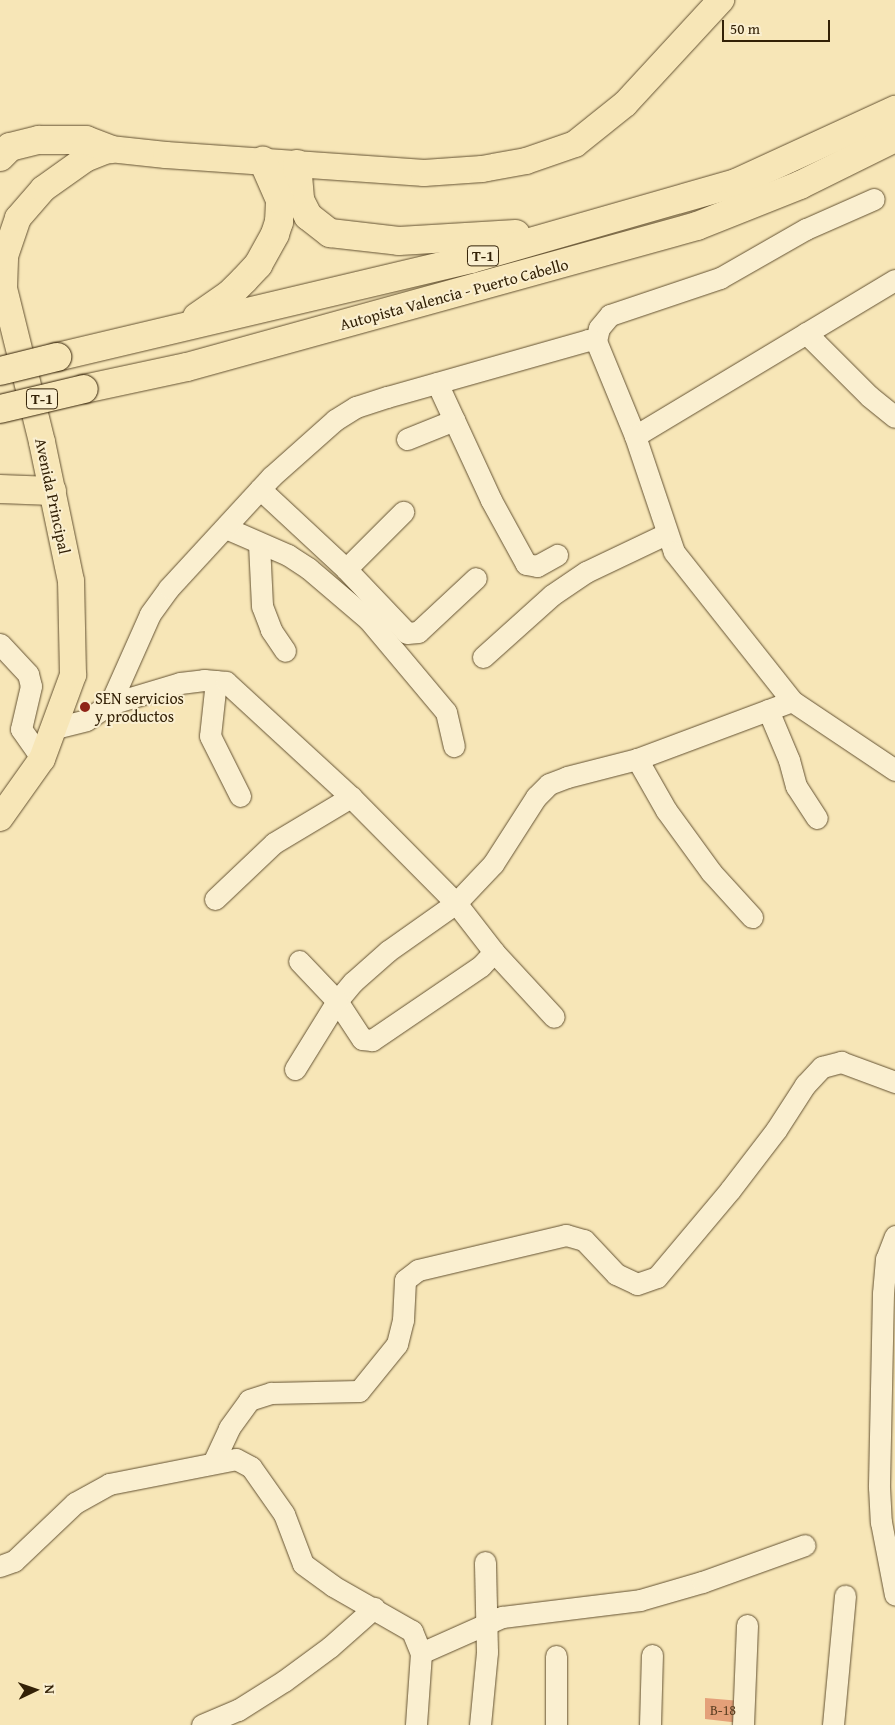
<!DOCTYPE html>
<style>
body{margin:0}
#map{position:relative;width:895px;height:1725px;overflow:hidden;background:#f7e6b7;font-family:"Gentium Book Plus",serif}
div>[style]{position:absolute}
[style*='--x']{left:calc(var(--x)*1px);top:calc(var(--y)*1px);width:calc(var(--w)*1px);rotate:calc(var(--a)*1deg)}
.building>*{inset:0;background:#e4a079}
.roads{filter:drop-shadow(0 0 1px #645232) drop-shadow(0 0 1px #645232)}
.minor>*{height:21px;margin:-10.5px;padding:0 10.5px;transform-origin:10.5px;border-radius:10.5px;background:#faefd0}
.major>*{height:26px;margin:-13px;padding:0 13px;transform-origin:13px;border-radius:13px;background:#f7e6b7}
.highway>*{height:28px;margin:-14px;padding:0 14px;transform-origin:14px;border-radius:14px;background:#f7e6b7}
.bridges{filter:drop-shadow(0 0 1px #332106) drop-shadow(0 0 1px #332106)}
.highway-bridge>*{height:28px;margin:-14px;padding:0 14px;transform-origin:14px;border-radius:14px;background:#f7e6b7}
.dots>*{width:14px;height:14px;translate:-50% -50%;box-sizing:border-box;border:2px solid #faefd0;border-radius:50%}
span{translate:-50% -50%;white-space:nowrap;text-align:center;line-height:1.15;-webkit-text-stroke:4px #faefd0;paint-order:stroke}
.number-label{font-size:14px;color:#5f4123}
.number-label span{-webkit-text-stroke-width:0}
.shield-label span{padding:1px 4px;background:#faefd0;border:1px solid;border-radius:4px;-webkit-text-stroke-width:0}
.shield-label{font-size:15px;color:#332106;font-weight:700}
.street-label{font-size:16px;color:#332106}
.poi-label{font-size:16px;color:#332106}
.left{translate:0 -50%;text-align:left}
.north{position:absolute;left:10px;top:1665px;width:50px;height:50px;-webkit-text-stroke:4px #faefd0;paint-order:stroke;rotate:87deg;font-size:14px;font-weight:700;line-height:20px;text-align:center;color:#332106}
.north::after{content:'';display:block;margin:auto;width:18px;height:22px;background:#332106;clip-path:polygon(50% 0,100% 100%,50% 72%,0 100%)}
.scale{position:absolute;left:722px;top:20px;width:108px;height:22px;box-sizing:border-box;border:2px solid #332106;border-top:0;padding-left:6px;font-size:15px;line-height:18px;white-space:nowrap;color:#332106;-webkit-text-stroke:4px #faefd0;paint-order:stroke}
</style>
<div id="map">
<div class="building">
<div style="clip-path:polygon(705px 1698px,741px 1701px,740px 1723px,705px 1719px)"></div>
</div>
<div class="roads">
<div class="minor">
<div style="--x:806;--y:333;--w:89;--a:45"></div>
<div style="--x:869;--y:396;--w:33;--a:39"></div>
<div style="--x:596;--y:341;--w:13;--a:-77"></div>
<div style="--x:599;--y:328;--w:17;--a:-50"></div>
<div style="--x:610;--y:315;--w:116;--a:-18.6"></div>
<div style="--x:720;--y:278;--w:99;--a:-29.7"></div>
<div style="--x:806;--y:229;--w:74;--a:-23.8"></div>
<div style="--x:437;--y:383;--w:129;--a:65.2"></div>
<div style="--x:491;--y:500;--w:73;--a:61.3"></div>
<div style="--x:526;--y:564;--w:11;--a:10"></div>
<div style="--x:537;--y:566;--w:23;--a:-29"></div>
<div style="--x:635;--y:436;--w:303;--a:-31"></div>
<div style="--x:407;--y:439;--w:51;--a:-22"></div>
<div style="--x:260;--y:489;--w:117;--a:42.9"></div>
<div style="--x:346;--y:569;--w:88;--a:46.4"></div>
<div style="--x:407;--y:633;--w:11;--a:-5"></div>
<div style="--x:418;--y:632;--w:79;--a:-43"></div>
<div style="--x:226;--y:528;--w:68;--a:23.5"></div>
<div style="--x:288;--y:555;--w:24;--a:33"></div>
<div style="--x:308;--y:568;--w:79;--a:40.4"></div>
<div style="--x:368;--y:619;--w:121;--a:50"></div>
<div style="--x:446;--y:712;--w:35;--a:77"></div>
<div style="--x:259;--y:544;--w:62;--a:87.2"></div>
<div style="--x:262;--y:606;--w:26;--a:69"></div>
<div style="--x:271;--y:630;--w:25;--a:56"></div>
<div style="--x:346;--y:569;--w:81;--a:-45"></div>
<div style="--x:0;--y:644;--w:41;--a:47"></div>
<div style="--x:28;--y:674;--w:12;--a:76"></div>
<div style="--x:31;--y:686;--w:44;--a:103.1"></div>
<div style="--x:21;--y:729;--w:37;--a:55"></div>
<div style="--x:483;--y:657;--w:93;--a:-41.9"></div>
<div style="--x:552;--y:595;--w:41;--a:-34.1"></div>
<div style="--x:586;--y:572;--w:89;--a:-25.4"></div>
<div style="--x:216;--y:681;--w:55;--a:96.2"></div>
<div style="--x:210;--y:736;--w:67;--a:63.4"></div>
<div style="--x:110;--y:704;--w:98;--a:-66"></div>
<div style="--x:150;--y:614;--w:32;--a:-54"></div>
<div style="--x:169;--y:588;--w:151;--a:-47.4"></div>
<div style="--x:271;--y:477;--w:86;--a:-41.7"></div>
<div style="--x:335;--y:420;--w:25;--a:-32"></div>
<div style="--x:356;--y:407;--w:33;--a:-18"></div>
<div style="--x:387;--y:397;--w:209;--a:-15.8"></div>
<div style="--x:588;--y:340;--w:8;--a:7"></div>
<div style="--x:596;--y:341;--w:103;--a:67.7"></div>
<div style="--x:635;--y:436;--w:122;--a:71.4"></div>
<div style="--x:674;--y:552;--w:190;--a:51.6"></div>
<div style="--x:792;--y:701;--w:124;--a:33.8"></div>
<div style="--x:768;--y:710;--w:54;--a:67.2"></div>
<div style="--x:789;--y:760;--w:27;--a:75"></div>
<div style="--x:796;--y:786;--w:38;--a:57"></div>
<div style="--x:55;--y:728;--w:32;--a:-14"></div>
<div style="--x:86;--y:720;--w:29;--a:-34"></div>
<div style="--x:110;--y:704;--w:73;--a:-16.7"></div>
<div style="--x:180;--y:683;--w:24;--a:-7"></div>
<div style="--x:204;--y:680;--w:22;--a:5"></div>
<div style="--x:226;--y:682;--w:170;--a:42.6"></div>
<div style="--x:351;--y:797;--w:149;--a:45.3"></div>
<div style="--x:456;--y:903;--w:62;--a:52.2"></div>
<div style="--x:494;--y:952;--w:88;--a:47.3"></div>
<div style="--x:637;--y:759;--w:59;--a:60.4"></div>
<div style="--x:666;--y:810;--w:77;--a:54"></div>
<div style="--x:711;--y:872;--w:61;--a:47.7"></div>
<div style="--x:215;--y:899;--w:81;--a:-43.5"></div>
<div style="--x:274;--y:843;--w:90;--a:-30.9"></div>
<div style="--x:494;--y:952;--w:19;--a:133"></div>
<div style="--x:481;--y:966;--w:132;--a:145.8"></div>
<div style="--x:372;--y:1040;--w:10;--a:-174"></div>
<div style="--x:362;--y:1039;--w:45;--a:-123.3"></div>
<div style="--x:337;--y:1001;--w:25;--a:-50"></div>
<div style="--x:353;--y:982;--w:47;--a:-41.5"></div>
<div style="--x:388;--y:951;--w:83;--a:-35.2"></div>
<div style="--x:456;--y:903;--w:54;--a:-46.5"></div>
<div style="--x:493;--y:864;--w:80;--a:-57.3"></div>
<div style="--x:536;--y:797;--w:18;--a:-45"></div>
<div style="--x:549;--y:784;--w:19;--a:-21"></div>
<div style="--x:567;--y:777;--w:72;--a:-14.4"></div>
<div style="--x:637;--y:759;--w:165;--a:-20.5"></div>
<div style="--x:295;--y:1069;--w:80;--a:-58.3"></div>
<div style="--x:337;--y:1001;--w:55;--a:-133.5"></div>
<div style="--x:895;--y:1236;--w:25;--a:111"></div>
<div style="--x:886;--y:1259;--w:34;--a:95"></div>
<div style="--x:883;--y:1293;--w:194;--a:91.2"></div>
<div style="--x:879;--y:1487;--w:35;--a:87"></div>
<div style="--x:881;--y:1522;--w:74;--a:79.1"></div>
<div style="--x:213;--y:1463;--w:38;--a:-65"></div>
<div style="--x:229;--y:1428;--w:34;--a:-54"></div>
<div style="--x:249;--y:1400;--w:23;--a:-18"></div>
<div style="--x:271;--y:1393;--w:88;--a:-1.3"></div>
<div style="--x:359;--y:1391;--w:60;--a:-51"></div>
<div style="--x:397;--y:1344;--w:25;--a:-76"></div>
<div style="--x:403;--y:1320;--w:40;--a:-87.1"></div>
<div style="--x:405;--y:1280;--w:16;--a:-38"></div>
<div style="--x:418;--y:1270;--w:152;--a:-13.3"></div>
<div style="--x:566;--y:1235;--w:19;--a:16"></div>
<div style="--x:584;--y:1240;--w:47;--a:46.7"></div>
<div style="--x:616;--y:1274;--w:23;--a:25"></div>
<div style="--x:637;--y:1284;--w:21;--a:-19"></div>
<div style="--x:657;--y:1277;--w:114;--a:-50"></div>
<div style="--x:730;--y:1190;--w:76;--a:-52.5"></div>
<div style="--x:776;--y:1130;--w:54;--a:-57.2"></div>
<div style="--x:805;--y:1085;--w:25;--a:-47"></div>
<div style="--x:822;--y:1067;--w:20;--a:-15"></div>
<div style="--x:841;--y:1062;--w:58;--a:20.3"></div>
<div style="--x:0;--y:1566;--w:15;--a:-20"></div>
<div style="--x:14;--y:1561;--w:84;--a:-43.6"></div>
<div style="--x:75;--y:1503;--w:39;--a:-29"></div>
<div style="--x:109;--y:1484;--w:129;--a:-11.1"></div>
<div style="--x:236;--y:1459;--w:17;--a:28"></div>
<div style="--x:251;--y:1467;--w:57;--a:54.9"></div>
<div style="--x:284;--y:1514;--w:53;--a:69.2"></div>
<div style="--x:303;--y:1564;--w:37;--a:36"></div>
<div style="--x:333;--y:1586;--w:91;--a:29.7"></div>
<div style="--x:412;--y:1631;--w:24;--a:68"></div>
<div style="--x:421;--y:1653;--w:72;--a:94"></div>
<div style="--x:421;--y:1653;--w:89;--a:-24"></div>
<div style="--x:502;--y:1617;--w:139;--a:-7"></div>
<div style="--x:640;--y:1600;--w:65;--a:-16.2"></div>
<div style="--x:702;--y:1582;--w:109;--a:-19.8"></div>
<div style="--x:556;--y:1656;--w:69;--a:90"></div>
<div style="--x:202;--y:1725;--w:39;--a:-23"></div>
<div style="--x:238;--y:1710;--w:54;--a:-32.2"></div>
<div style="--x:284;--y:1681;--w:57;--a:-36.5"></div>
<div style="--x:330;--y:1647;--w:59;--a:-41.6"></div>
<div style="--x:480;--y:1725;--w:73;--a:-84.5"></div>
<div style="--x:487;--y:1652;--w:90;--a:-91.3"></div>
<div style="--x:650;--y:1725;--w:70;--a:-88.4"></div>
<div style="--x:743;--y:1725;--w:100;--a:-87.7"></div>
<div style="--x:833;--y:1725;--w:130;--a:-84.7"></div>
</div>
<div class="major">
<div style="--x:0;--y:818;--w:72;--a:-54.6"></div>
<div style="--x:42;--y:759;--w:90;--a:-69.7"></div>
<div style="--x:73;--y:675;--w:94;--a:-91.2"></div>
<div style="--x:71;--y:581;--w:142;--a:-101.8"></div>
<div style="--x:42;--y:442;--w:159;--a:-103.9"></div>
<div style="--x:4;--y:288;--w:32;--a:-88"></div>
<div style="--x:5;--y:256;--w:40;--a:-71.1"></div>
<div style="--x:18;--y:218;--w:38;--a:-49"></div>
<div style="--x:43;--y:189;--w:52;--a:-35.5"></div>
<div style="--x:85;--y:159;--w:27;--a:-22"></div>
<div style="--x:110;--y:149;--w:56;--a:6.1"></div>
<div style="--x:166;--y:155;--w:259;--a:4"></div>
<div style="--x:424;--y:173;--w:58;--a:-3.9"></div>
<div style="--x:482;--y:169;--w:45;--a:-10.3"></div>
<div style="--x:526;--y:161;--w:52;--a:-19.1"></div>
<div style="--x:575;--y:144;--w:64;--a:-38.7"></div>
<div style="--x:625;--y:104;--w:142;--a:-47.3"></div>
</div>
<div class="highway">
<div style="--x:0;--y:157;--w:14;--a:-45"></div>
<div style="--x:10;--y:147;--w:30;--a:-14"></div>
<div style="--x:39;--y:140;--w:47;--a:0"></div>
<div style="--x:86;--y:140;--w:26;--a:21"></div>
<div style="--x:297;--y:164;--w:36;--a:85"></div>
<div style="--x:300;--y:200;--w:18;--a:63"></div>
<div style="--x:308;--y:216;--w:28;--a:38"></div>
<div style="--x:330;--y:233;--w:69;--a:6.6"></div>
<div style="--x:399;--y:241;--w:117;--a:-3.4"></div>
<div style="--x:197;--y:317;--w:39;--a:-35"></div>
<div style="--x:229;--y:295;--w:21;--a:-45"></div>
<div style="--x:244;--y:280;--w:21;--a:-47"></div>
<div style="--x:258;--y:265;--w:35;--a:-61"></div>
<div style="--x:275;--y:234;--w:13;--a:-72"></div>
<div style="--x:279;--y:222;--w:22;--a:-87"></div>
<div style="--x:280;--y:200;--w:43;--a:-113.6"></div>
<div style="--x:57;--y:357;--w:425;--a:-13.3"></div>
<div style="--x:471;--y:259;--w:276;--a:-16"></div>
<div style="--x:736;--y:183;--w:175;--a:-24.7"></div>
<div style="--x:84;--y:389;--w:105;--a:-12.1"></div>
<div style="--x:187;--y:367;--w:529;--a:-15.45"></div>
<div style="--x:697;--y:226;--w:111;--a:-21.7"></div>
<div style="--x:800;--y:185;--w:106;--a:-26.3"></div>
<div style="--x:0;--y:489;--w:52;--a:2.2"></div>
</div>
</div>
<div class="bridges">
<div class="highway-bridge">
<div style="--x:0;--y:371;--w:59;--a:-13.8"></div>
<div style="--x:0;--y:409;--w:86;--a:-13.4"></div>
</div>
</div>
<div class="dots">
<div style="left:85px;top:707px;background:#8f2418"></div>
</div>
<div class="number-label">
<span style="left:723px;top:1710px">B-18</span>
</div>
<div class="shield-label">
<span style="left:483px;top:256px">T-1</span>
<span style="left:42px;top:399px">T-1</span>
</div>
<div class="street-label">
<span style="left:454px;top:294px;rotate:-15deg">Autopista Valencia - Puerto Cabello</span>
<span style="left:53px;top:496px;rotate:78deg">Avenida Principal</span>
</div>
<div class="poi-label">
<span class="left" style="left:95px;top:707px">SEN servicios<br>y productos</span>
</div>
<div class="north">N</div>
<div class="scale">50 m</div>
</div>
